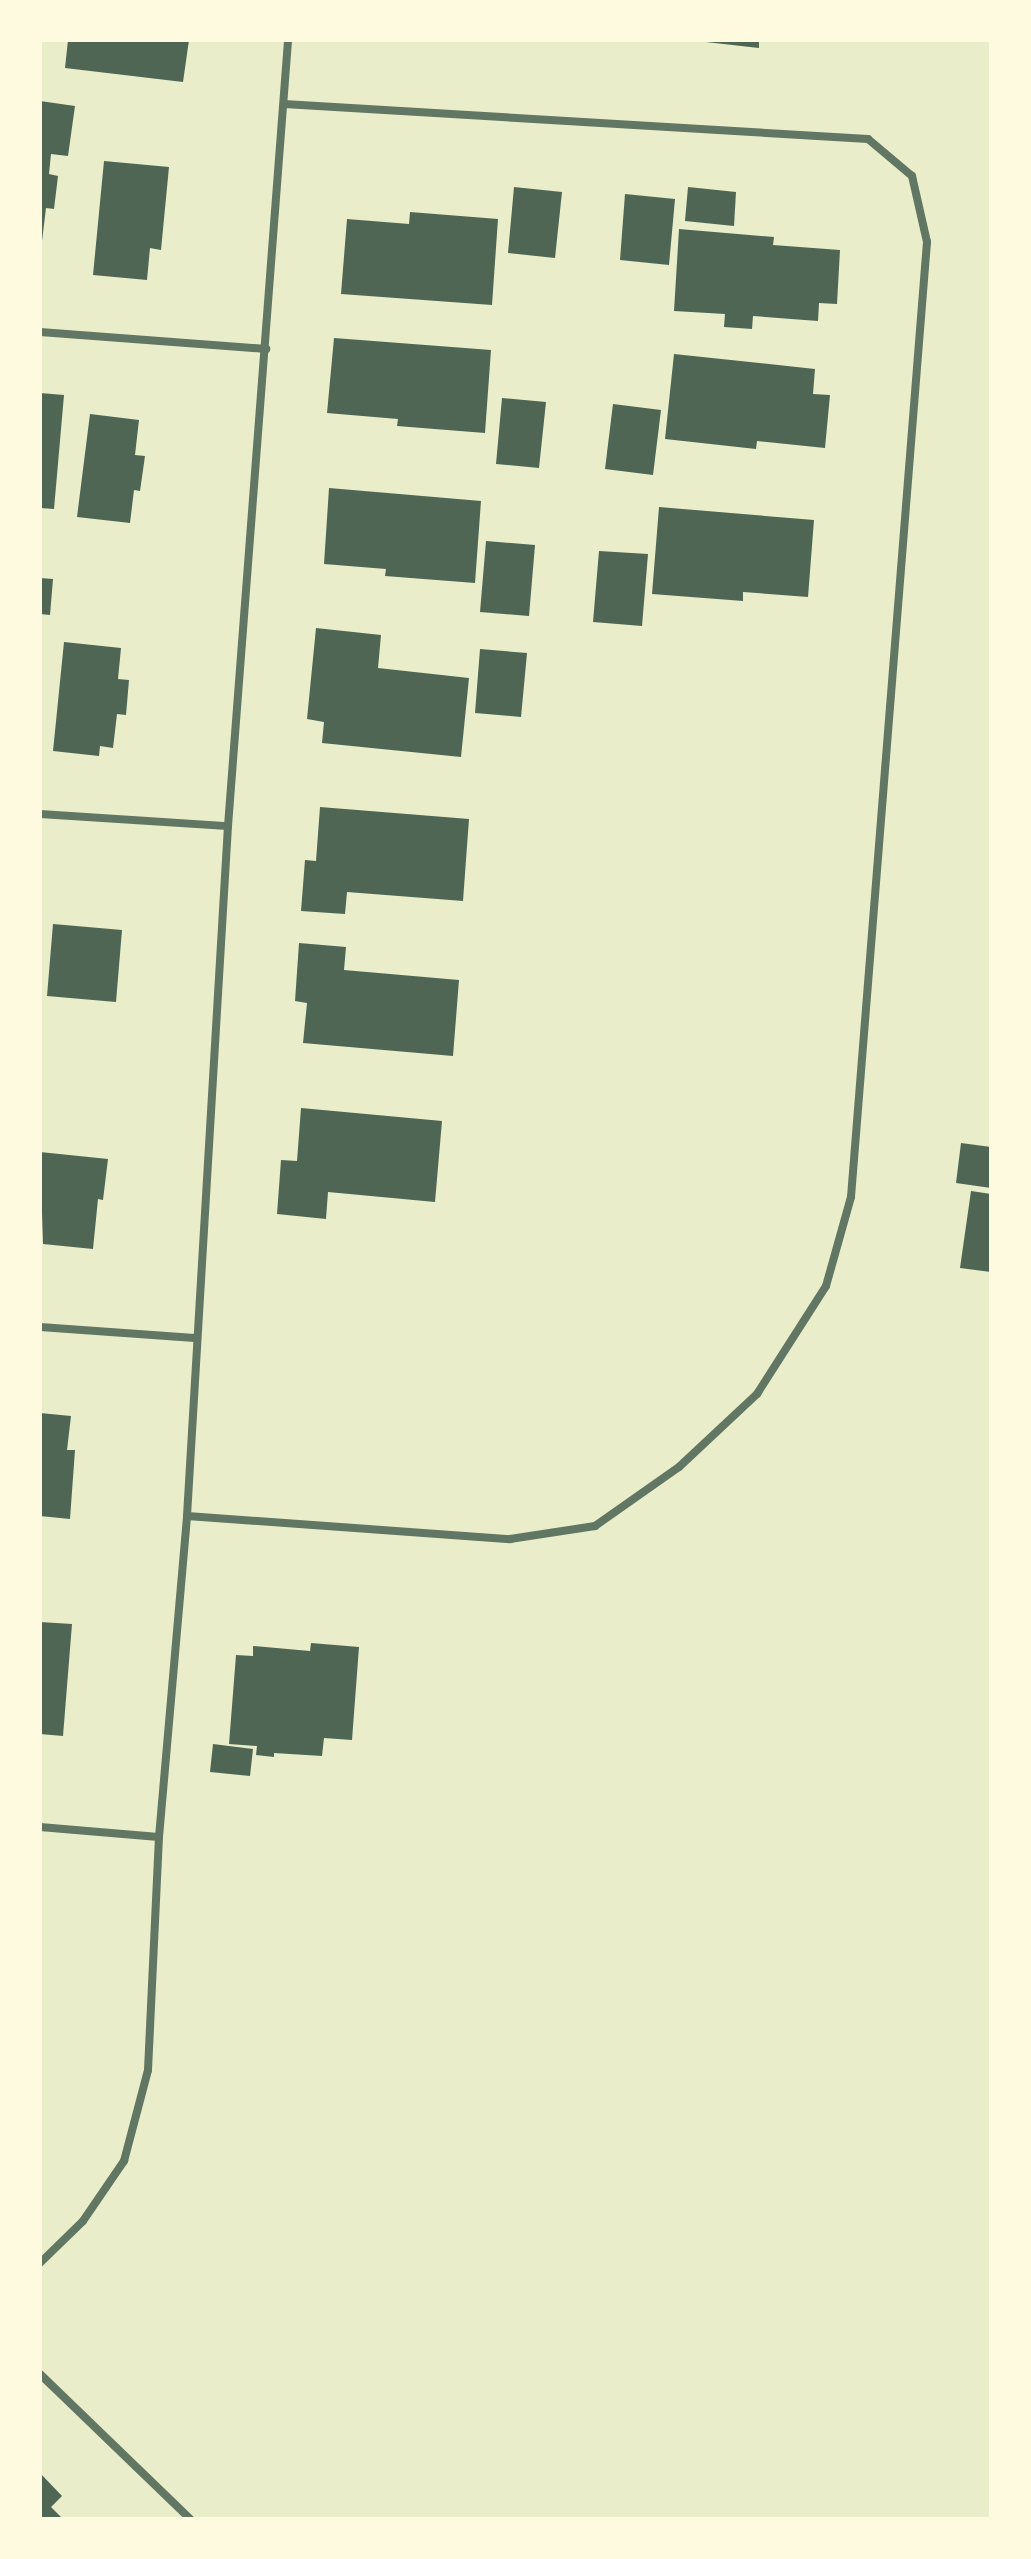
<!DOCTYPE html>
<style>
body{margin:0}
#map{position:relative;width:1031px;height:2559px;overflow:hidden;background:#e9edc9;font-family:Poppins,sans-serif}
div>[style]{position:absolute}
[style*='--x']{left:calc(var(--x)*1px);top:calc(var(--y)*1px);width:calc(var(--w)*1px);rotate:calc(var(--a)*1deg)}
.building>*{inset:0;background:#4f6655}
.minor>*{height:8px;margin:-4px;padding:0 4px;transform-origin:4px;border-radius:4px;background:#617663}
span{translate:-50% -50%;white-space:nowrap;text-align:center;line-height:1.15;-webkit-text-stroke:8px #fefae0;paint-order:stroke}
.frame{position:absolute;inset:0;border:42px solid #fefae0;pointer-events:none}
</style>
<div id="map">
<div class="building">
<div style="clip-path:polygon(68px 40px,189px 40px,183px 82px,65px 68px)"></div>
<div style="clip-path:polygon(688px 40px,759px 40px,759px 48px)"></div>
<div style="clip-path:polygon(40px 101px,75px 106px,68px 156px,51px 154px,49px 174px,58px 176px,54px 209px,46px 208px,42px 241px)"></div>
<div style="clip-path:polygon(104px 161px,169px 167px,161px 250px,150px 248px,147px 280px,93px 275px)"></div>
<div style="clip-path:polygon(514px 187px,562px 192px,555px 258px,508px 253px)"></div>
<div style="clip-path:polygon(688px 187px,736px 192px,734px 226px,685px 221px)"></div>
<div style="clip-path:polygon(625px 194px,675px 199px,669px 265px,620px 260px)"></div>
<div style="clip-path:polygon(410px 212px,498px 219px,492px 305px,341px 294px,347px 219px,409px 224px)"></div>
<div style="clip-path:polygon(679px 229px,774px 237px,773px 245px,840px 250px,837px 304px,819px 303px,818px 321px,753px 316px,752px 329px,724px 327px,725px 314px,674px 311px)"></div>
<div style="clip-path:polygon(334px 338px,491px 350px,485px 433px,397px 426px,398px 419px,327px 413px)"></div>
<div style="clip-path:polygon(674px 354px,815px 369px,813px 394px,830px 395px,825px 448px,757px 441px,756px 449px,665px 439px)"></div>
<div style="clip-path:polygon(40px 393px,64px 395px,54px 509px,40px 508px)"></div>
<div style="clip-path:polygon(502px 398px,546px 402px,539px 468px,496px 464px)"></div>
<div style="clip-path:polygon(613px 404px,661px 410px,653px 475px,605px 469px)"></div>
<div style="clip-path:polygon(90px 414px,139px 420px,135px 455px,145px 456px,140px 491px,134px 490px,130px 523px,77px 517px)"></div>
<div style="clip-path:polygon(329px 488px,481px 501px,475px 583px,385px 576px,386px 569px,324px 564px)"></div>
<div style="clip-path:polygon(659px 507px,814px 520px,808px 597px,743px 592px,743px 601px,652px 594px)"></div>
<div style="clip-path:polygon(486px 541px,535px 545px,529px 616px,480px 612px)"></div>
<div style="clip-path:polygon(599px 551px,648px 554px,642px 626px,593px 622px)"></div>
<div style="clip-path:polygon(40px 578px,53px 579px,50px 615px,40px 614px)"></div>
<div style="clip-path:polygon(316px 628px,381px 635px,378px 668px,469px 678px,461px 757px,322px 743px,324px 722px,307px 719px)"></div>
<div style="clip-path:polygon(64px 642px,121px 648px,118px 679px,129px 680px,126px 715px,117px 714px,113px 748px,100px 746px,99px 756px,53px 751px)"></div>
<div style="clip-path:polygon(480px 649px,527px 653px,521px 717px,475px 713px)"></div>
<div style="clip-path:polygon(320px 807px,469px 819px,463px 901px,347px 892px,345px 914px,301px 911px,305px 860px,316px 861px)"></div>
<div style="clip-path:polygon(53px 924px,122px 930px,116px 1002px,47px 996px)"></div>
<div style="clip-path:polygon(299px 943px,346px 947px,344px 970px,459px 980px,453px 1056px,303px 1043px,307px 1003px,295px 1001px)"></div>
<div style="clip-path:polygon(301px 1108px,442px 1121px,435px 1202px,328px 1192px,326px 1219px,277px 1214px,281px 1160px,297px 1161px)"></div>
<div style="clip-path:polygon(961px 1143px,991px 1147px,991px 1188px,956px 1183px)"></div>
<div style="clip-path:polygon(40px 1152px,108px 1159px,103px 1200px,98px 1199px,93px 1249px,43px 1244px)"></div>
<div style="clip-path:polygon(971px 1191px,991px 1194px,991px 1272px,960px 1268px)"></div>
<div style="clip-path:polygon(40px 1413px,71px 1416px,67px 1450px,75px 1450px,70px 1519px,40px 1516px)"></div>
<div style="clip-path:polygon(40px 1622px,72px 1624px,63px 1736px,40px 1734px)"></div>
<div style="clip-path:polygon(311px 1643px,359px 1647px,352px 1740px,324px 1738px,322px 1756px,274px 1753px,274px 1757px,256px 1755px,257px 1746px,229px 1744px,236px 1655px,253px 1656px,253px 1646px,310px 1651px)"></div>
<div style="clip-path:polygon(213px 1744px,253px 1749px,250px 1776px,210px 1772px)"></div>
<div style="clip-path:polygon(40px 2473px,62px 2496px,51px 2507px,63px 2519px,40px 2519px)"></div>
</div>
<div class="minor">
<div style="--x:40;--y:332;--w:227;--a:4.3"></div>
<div style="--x:40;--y:814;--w:188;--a:3.7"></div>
<div style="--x:40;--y:1327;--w:155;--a:4.1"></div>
<div style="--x:187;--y:1516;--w:324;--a:4.1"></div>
<div style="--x:510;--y:1539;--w:86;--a:-8.7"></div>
<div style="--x:595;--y:1526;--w:103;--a:-35.1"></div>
<div style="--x:679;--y:1467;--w:107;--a:-43.1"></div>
<div style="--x:757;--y:1394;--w:128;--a:-57.4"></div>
<div style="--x:826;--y:1286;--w:92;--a:-74.3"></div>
<div style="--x:851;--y:1197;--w:958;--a:-85.45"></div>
<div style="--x:927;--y:242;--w:68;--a:-102.8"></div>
<div style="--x:912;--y:176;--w:57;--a:-139.9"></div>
<div style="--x:868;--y:139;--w:585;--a:-176.57"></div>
<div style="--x:40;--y:1827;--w:119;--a:4.8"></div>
<div style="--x:40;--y:2263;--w:60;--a:-44.3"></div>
<div style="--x:83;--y:2221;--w:73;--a:-55.7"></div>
<div style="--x:124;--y:2161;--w:94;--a:-75.2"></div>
<div style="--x:148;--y:2070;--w:233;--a:-87.3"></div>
<div style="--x:159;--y:1837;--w:322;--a:-85"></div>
<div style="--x:187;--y:1516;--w:691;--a:-86.6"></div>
<div style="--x:228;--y:826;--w:788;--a:-85.63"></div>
<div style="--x:40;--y:2374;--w:209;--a:44"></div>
</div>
<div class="frame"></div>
</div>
